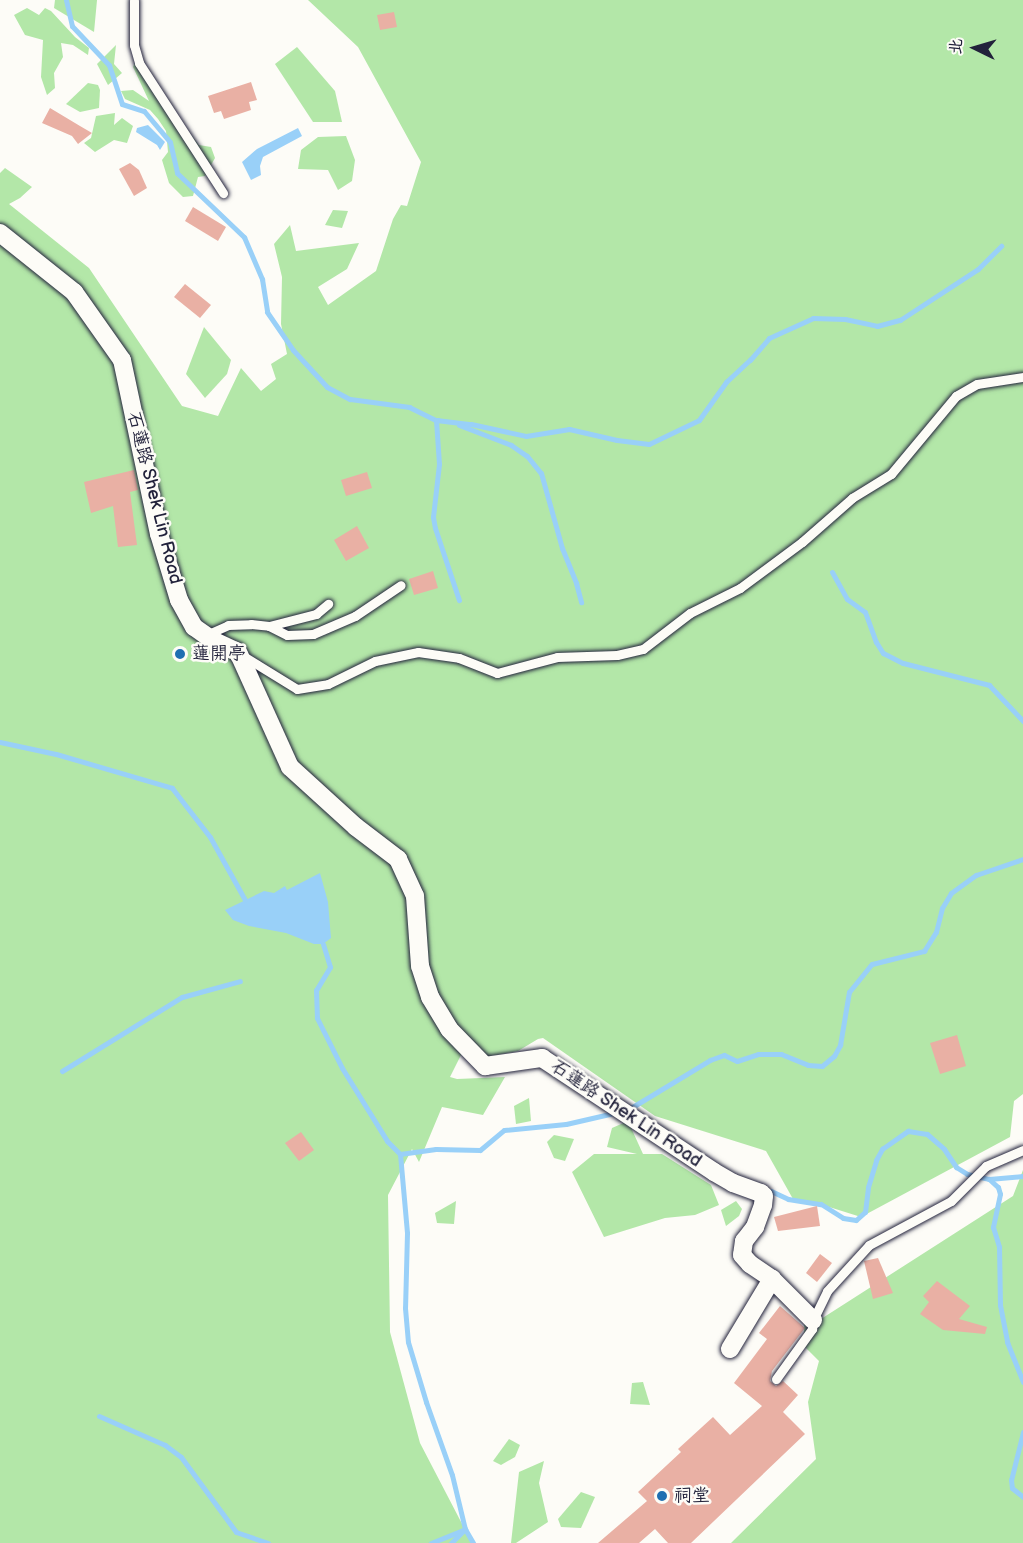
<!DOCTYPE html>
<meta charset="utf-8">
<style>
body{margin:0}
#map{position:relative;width:1023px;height:1543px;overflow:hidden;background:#fdfcf7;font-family:"Balsamiq Sans","LXGW WenKai TC",sans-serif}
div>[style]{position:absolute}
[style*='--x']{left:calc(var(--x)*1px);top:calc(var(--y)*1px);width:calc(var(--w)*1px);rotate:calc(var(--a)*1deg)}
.green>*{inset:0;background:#b3e7a8}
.water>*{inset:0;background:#99d0f8}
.stream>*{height:5px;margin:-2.5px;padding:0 2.5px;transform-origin:2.5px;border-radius:2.5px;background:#99d0f8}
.building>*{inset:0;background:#e9b0a4}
.roads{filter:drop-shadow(0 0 2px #22223b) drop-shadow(0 0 2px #22223b)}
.service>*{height:9px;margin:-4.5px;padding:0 4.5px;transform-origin:4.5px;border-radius:4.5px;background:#fdfcf7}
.minor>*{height:18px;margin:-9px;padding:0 9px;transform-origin:9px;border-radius:9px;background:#fdfcf7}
.dots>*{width:16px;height:16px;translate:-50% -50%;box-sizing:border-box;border:3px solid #fdfcf7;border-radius:50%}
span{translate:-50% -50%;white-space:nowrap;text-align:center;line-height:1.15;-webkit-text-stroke:5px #fdfcf7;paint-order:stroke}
.street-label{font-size:18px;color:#22223b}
.poi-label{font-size:18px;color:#22223b}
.left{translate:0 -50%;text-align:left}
.north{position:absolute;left:945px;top:18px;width:60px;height:60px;-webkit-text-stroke:4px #fdfcf7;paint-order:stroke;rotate:275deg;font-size:16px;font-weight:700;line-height:24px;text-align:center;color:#22223b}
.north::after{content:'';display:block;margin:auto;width:21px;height:27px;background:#22223b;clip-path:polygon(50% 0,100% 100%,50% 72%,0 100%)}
</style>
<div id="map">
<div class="green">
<div style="clip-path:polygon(55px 0,97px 0,94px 32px,54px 8px)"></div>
<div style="clip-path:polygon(308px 0,1023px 0,1023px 1094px,1014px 1101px,1010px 1137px,861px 1217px,826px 1206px,793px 1199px,766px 1151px,655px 1116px,543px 1038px,538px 1039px,518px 1051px,470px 1060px,462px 1053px,450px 1077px,457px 1079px,505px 1077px,483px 1115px,442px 1107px,419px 1162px,412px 1149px,388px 1195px,390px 1332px,420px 1443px,472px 1543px,0 1543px,0 173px,5px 168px,32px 187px,20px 198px,9px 204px,89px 268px,182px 406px,218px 416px,241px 368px,261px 391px,276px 379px,271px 364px,287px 354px,281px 324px,282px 277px,274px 244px,290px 225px,296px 251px,359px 243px,347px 269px,318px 287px,328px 305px,376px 271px,393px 219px,401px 205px,407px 206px,421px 162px,358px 47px)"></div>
<div style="clip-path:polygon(27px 8px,39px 15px,45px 8px,51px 11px,75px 37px,89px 48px,88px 55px,73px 45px,61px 43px,63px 57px,54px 73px,55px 88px,47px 95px,41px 77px,43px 40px,25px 35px,14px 15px)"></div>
<div style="clip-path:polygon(116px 45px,114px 64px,122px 73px,108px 85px,97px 64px)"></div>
<div style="clip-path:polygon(297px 47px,335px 91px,342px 122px,313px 122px,275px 64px)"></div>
<div style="clip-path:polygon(135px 63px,199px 145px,211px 147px,215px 158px,205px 176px,198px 177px,193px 196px,183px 197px,169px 183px,162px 160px,168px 152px,166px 131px,158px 119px,150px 110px,125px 99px,121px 91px,133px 90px,149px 101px,133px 67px)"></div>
<div style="clip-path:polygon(88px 83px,98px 85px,100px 90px,99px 108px,80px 112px,66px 104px)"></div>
<div style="clip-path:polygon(115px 113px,114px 125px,122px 118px,133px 126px,127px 143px,114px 140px,95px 152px,84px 143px,91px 138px,96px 116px)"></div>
<div style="clip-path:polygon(346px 136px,355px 160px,352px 181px,338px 190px,328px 170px,298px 169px,301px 150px,318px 137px)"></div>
<div style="clip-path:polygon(333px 210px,348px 211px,342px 228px,325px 225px)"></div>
<div style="clip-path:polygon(204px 327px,231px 360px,227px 374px,205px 398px,186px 374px)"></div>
<div style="clip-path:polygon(529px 1098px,531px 1121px,516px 1124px,514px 1106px)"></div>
<div style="clip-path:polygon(628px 1121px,643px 1154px,662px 1154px,711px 1185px,719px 1205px,695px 1215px,665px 1218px,604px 1237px,572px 1172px,594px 1154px,637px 1154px,607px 1147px,612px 1128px)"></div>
<div style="clip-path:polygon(554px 1135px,574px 1139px,565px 1161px,554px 1158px,547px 1142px)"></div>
<div style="clip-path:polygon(1023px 1170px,1023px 1543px,731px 1543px,816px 1459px,808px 1402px,819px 1361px,804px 1346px,804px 1315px,821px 1319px,1013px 1196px)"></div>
<div style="clip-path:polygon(456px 1201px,454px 1224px,437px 1223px,435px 1213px)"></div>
<div style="clip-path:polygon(736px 1201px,742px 1209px,739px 1216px,726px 1226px,721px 1210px)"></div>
<div style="clip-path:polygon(643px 1382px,650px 1405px,630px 1404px,632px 1383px)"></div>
<div style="clip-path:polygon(509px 1439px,520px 1445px,515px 1457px,501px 1465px,493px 1461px)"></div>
<div style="clip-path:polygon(544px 1461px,539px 1483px,548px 1522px,516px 1543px,511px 1543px,519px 1472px)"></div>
<div style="clip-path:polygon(581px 1492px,595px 1497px,581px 1528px,561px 1527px,558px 1519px)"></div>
</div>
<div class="water">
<div style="clip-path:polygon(148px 125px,165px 142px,160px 150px,157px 145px,136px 132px,137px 128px)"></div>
<div style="clip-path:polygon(298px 128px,302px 136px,263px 157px,260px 166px,261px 175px,251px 180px,242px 162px,257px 149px)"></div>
<div style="clip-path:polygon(320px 873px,328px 902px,331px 938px,323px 944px,314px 944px,286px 933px,249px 926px,233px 920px,225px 910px,264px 891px,274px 893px,285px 886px,287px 890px)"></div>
</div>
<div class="stream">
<div style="--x:66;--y:0;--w:27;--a:77"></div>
<div style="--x:72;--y:26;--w:54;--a:46.5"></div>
<div style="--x:109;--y:65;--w:41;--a:71.6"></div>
<div style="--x:122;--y:104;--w:23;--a:18"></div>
<div style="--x:144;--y:111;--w:40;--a:50"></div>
<div style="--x:170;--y:142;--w:32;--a:77"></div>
<div style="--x:177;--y:173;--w:93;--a:43.7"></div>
<div style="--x:244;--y:237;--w:46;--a:66.8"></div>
<div style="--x:262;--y:279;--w:33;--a:81"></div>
<div style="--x:267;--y:312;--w:46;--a:55.6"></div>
<div style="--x:293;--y:350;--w:50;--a:47.4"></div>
<div style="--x:327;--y:387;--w:26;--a:28"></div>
<div style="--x:350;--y:399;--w:60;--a:7.7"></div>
<div style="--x:409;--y:407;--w:30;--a:26"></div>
<div style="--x:436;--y:420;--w:35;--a:7"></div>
<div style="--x:471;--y:424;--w:56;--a:12.3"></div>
<div style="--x:526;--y:436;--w:44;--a:-9.2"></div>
<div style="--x:569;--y:429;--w:49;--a:12.9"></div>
<div style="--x:617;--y:440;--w:32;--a:7"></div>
<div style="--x:649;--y:444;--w:55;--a:-25.6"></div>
<div style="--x:699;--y:420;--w:47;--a:-54.6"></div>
<div style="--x:726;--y:382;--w:33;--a:-43"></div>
<div style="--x:750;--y:360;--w:29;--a:-49"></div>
<div style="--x:769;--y:338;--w:48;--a:-24.4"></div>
<div style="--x:813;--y:318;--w:32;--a:2"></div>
<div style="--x:845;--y:319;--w:33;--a:12"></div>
<div style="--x:877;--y:326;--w:24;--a:-15"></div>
<div style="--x:900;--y:320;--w:93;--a:-33.2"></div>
<div style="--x:978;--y:269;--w:33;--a:-45"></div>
<div style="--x:438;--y:420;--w:2;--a:180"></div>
<div style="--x:436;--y:420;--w:44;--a:86.1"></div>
<div style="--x:439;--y:464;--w:53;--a:96.5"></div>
<div style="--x:433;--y:517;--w:11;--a:80"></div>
<div style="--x:435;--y:528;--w:76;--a:71.6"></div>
<div style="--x:459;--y:425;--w:56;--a:21"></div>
<div style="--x:511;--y:445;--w:19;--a:35"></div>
<div style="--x:527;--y:456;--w:22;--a:51"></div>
<div style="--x:541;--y:473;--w:78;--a:74.4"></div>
<div style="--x:562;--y:548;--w:38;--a:68"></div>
<div style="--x:576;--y:583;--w:20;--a:75"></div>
<div style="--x:832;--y:572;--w:31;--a:61"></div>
<div style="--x:847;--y:599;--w:22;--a:36"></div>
<div style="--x:865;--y:612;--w:32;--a:70"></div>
<div style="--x:876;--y:642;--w:13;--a:58"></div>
<div style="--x:883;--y:653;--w:22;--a:27"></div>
<div style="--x:903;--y:663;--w:89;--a:14.3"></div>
<div style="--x:989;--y:685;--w:50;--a:46.6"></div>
<div style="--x:0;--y:742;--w:57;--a:12.1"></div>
<div style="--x:56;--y:754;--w:121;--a:16.3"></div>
<div style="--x:172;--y:788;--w:62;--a:52.2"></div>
<div style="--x:210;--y:837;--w:72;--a:60.9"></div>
<div style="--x:323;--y:944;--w:24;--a:73"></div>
<div style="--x:330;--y:967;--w:27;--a:121"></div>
<div style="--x:316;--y:990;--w:28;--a:88"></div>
<div style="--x:317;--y:1018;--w:56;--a:63.4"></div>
<div style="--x:342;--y:1068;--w:86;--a:58.3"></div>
<div style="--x:387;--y:1141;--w:18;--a:45"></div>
<div style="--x:400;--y:1154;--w:79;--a:84.9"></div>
<div style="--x:407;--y:1233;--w:75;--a:91.5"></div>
<div style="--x:405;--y:1308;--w:34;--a:85"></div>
<div style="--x:408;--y:1342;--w:63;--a:73.3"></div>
<div style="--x:426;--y:1402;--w:77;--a:70.4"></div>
<div style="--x:452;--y:1475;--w:56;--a:76.5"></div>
<div style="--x:465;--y:1529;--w:16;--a:60"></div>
<div style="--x:62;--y:1071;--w:141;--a:-31.7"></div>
<div style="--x:182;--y:997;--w:60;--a:-15.4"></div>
<div style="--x:629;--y:1109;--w:95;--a:-31.2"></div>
<div style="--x:710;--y:1060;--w:15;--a:-20"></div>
<div style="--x:724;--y:1055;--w:14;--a:25"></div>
<div style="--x:737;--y:1061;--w:22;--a:-18"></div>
<div style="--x:758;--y:1054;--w:23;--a:0"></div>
<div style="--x:781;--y:1054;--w:29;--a:22"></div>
<div style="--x:808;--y:1065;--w:14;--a:4"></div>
<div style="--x:822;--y:1066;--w:16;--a:-40"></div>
<div style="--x:834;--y:1056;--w:13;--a:-61"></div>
<div style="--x:840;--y:1045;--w:54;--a:-80.4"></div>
<div style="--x:849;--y:992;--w:36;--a:-51"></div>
<div style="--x:872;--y:964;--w:54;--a:-14"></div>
<div style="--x:924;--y:951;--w:22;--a:-58"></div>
<div style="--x:936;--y:932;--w:25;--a:-76"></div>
<div style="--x:942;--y:908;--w:17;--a:-59"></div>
<div style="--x:951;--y:893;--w:31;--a:-36"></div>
<div style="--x:976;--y:875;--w:50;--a:-18.8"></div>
<div style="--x:400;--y:1154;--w:36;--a:-8"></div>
<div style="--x:436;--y:1149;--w:44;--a:1.3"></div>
<div style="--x:480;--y:1150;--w:31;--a:-40"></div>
<div style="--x:504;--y:1130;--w:62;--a:-5.5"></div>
<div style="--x:566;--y:1124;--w:49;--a:-12.9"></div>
<div style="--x:989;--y:1179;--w:12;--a:42"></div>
<div style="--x:998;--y:1187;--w:7;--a:74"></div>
<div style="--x:1000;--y:1194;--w:34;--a:102"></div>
<div style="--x:993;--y:1227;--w:21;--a:73"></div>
<div style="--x:999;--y:1247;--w:58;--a:89"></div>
<div style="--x:1000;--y:1305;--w:38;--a:79"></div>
<div style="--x:1007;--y:1342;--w:43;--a:68.2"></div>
<div style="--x:771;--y:1191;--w:19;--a:25"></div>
<div style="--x:788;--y:1199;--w:33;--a:9"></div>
<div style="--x:821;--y:1204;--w:26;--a:32"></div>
<div style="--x:843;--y:1218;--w:13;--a:9"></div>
<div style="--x:856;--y:1220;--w:12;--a:-42"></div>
<div style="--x:865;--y:1212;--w:25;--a:-83"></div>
<div style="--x:868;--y:1187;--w:28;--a:-73"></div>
<div style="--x:876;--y:1160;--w:13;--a:-61"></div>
<div style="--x:882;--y:1149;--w:32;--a:-35"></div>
<div style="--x:908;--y:1131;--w:19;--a:9"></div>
<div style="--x:927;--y:1134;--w:23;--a:41"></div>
<div style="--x:944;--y:1149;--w:22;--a:56"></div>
<div style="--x:956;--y:1167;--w:13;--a:32"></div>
<div style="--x:967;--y:1174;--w:23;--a:13"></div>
<div style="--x:989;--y:1179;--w:34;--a:-5"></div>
<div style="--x:99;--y:1416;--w:72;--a:23.7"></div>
<div style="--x:165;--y:1445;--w:20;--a:37"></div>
<div style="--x:181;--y:1457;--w:93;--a:53.7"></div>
<div style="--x:236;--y:1532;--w:34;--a:19"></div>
<div style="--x:1023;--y:1432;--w:49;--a:104"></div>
<div style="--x:1011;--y:1480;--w:8;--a:83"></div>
<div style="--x:1012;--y:1488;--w:14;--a:39"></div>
<div style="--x:431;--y:1543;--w:37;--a:-22"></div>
<div style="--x:451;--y:1543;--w:18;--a:-45"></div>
</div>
<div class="building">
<div style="clip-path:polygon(394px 12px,397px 27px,380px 30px,377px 15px)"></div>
<div style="clip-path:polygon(251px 82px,257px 100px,249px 102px,251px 110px,224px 119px,221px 111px,214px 113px,208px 96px)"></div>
<div style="clip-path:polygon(50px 108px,80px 126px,92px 133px,78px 144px,72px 136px,42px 123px)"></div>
<div style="clip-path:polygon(130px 163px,139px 170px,147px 188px,134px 196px,119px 169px)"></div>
<div style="clip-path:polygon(193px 207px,226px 227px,218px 241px,185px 221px)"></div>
<div style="clip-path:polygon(185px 284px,211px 305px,200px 318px,174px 297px)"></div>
<div style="clip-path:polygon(134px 470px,138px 490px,130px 492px,137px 545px,118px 547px,113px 506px,91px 513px,84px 482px)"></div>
<div style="clip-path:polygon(367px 472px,372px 488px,346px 496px,341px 480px)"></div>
<div style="clip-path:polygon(357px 526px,369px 548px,346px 561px,334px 540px)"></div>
<div style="clip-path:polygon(433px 571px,438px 588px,414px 595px,409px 579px)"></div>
<div style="clip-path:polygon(957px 1035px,966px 1066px,940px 1074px,930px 1043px)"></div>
<div style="clip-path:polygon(301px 1132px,314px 1150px,299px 1161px,285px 1143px)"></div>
<div style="clip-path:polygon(817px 1206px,820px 1226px,778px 1231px,774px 1217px)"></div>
<div style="clip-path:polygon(820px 1254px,832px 1263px,817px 1282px,806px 1273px)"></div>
<div style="clip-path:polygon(878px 1258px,893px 1293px,873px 1299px,864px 1261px)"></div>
<div style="clip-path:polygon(937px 1281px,970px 1306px,959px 1319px,987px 1327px,985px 1334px,943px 1330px,920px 1314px,929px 1302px,923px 1296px)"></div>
<div style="clip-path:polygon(780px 1306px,805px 1328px,772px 1371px,770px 1381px,776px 1386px,783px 1381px,798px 1395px,783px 1412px,805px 1434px,691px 1543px,668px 1543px,655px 1529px,639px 1543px,598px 1543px,647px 1501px,638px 1492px,681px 1452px,678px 1449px,713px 1417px,730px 1435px,762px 1406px,734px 1383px,767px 1339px,759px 1333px)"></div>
</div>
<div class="roads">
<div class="service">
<div style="--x:134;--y:0;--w:45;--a:90"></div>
<div style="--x:134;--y:45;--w:19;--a:74"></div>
<div style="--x:139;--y:63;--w:155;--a:57.1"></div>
<div style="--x:269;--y:626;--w:49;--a:-14.3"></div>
<div style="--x:316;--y:614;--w:16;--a:-40"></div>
<div style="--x:206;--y:635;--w:24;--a:-24"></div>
<div style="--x:228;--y:625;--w:23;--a:-2"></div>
<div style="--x:251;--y:624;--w:18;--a:6"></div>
<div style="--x:269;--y:626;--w:20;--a:27"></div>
<div style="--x:287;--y:635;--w:26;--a:-2"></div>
<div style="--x:313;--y:634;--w:46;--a:-23.2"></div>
<div style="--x:355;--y:616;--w:55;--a:-34"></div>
<div style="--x:245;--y:657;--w:61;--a:31.6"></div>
<div style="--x:297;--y:689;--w:31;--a:-9"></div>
<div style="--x:328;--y:684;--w:52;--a:-26.1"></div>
<div style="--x:375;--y:661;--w:44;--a:-11.8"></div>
<div style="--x:418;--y:652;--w:41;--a:8.3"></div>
<div style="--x:459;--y:658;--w:41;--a:21.5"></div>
<div style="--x:497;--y:673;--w:62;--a:-14.9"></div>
<div style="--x:557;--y:657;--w:60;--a:-1.9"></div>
<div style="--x:617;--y:655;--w:27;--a:-13"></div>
<div style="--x:643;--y:649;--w:59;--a:-37.5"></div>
<div style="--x:690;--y:613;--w:56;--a:-26.6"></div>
<div style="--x:740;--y:588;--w:77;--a:-36.6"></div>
<div style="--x:802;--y:542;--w:67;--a:-41.3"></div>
<div style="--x:852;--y:498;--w:46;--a:-31.6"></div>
<div style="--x:891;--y:474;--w:102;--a:-50.2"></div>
<div style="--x:956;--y:396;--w:24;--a:-30"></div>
<div style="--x:977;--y:384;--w:47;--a:-8.7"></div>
<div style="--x:776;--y:1379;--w:62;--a:-54.2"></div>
<div style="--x:812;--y:1329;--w:9;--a:-84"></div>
<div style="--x:813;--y:1320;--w:32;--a:-64"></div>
<div style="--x:827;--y:1291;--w:62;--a:-47.6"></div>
<div style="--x:869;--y:1245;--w:93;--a:-28.2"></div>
<div style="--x:951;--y:1201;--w:49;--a:-45"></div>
<div style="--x:986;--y:1166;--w:40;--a:-23.4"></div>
</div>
<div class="minor">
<div style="--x:0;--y:233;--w:95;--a:38.6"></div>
<div style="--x:74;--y:292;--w:83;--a:54.8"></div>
<div style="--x:122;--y:360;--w:178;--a:78"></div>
<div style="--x:159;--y:534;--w:69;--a:73.1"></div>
<div style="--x:179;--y:600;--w:31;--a:61"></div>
<div style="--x:194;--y:627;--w:24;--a:35"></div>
<div style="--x:214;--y:641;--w:26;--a:25"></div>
<div style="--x:238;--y:652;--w:126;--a:65.7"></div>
<div style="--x:290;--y:767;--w:89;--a:42.3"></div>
<div style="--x:356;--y:827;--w:53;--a:37.3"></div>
<div style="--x:398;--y:859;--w:41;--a:65.3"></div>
<div style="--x:415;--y:896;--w:70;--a:85.9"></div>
<div style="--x:420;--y:966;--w:33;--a:72"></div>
<div style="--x:430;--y:997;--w:37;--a:59"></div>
<div style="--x:449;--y:1029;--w:52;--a:45.8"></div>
<div style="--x:485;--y:1066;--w:58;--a:-8"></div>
<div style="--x:542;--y:1058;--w:206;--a:33.5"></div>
<div style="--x:714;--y:1172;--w:22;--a:30"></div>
<div style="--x:733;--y:1183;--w:30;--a:20"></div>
<div style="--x:761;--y:1193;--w:4;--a:45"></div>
<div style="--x:764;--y:1196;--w:9;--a:96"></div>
<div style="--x:763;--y:1205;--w:23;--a:110"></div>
<div style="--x:755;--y:1227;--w:18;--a:128"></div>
<div style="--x:744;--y:1241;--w:14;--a:98"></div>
<div style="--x:742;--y:1255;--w:12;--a:48"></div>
<div style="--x:750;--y:1264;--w:27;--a:34"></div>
<div style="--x:772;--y:1279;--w:58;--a:45"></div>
<div style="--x:730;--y:1349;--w:82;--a:-59"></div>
</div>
</div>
<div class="dots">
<div style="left:180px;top:654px;background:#1f6fb2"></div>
<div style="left:662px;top:1496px;background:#1f6fb2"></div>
</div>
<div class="street-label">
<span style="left:154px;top:498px;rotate:76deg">石蓮路 Shek Lin Road</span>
<span style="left:626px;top:1114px;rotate:34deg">石蓮路 Shek Lin Road</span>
</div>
<div class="poi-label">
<span class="left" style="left:192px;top:654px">蓮開亭</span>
<span class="left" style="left:674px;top:1496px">祠堂</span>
</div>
<div class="north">北</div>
</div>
